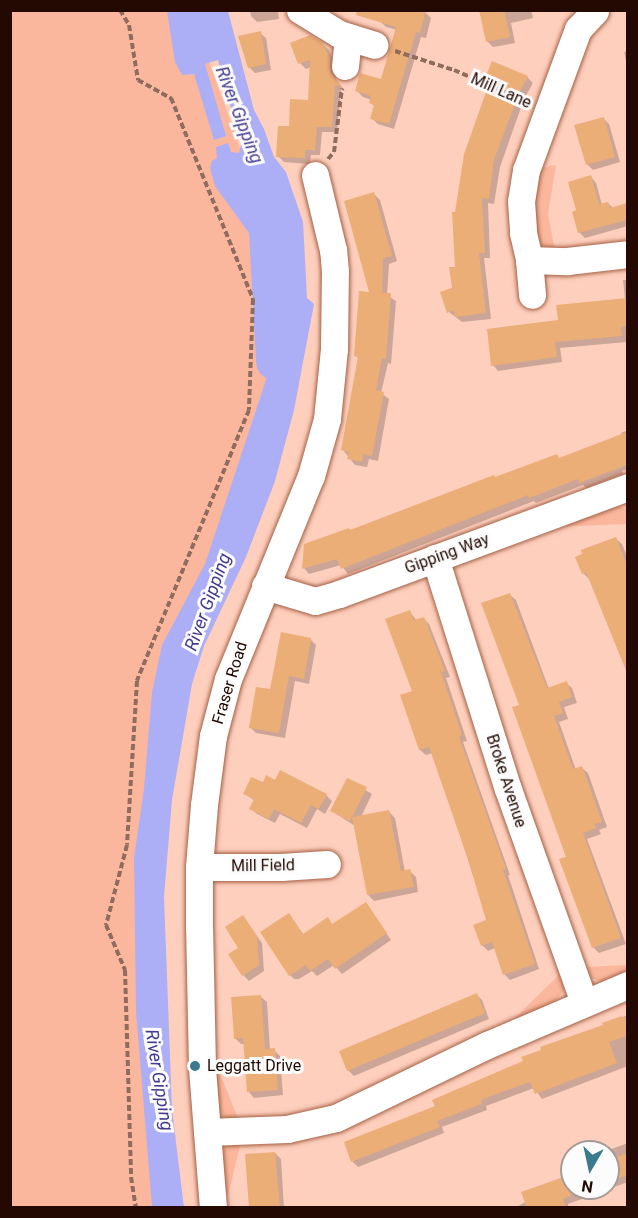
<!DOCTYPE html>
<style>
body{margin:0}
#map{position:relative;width:638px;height:1218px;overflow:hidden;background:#fecfbd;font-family:Roboto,sans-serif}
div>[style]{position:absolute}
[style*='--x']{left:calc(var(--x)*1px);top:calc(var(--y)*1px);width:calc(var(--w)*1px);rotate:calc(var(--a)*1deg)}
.green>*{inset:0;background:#fbb79d}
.water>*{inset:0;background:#acaef6}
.shadow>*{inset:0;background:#0003}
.river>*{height:36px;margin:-18px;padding:0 18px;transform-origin:18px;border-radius:18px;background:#acaef6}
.building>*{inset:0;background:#ecae77}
.path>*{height:4px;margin-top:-2px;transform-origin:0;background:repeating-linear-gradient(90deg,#906c5f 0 6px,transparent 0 9px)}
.roads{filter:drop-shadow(0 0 2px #a46044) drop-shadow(0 0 2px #a46044)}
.minor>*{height:27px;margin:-13.5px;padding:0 13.5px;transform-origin:13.5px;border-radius:13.5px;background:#fff}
.dots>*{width:16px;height:16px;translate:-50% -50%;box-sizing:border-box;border:3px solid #fcfcfc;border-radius:50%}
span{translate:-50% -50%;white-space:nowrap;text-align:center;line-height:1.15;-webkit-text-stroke:6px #fcfcfc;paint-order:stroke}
.street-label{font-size:16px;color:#230901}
.poi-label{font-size:16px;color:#230901}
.left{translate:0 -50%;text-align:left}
.water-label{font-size:18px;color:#423b8e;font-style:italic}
.frame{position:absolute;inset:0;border:12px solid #230901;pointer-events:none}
.north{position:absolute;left:560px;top:1140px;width:60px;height:60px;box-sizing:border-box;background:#fcfcfc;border:2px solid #a59b98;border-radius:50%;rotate:189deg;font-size:16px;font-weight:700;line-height:24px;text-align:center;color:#230901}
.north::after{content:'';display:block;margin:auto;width:21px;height:27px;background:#3a798e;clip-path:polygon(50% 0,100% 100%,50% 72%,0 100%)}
</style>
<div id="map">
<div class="green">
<div style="clip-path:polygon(10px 11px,191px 11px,255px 189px,270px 416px,173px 681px,152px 973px,178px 1207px,11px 1207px)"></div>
<div style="clip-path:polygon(556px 165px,548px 214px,555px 251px,536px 243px,532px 180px,539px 168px)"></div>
<div style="clip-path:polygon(612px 505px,627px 509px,627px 524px,550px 527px)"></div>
<div style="clip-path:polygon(627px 965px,627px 977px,602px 982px,587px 976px,585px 967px)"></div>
<div style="clip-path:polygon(564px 974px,565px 989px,552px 1005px,511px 1022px,559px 975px)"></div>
<div style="clip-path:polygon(214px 1058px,237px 1116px,236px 1122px,227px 1120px,216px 1109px)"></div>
<div style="clip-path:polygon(236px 1140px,240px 1146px,228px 1195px,218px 1194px,220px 1155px,229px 1144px)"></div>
</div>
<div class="water">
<div style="clip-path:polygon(167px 11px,228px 11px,254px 110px,264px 129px,274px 157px,286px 172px,303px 222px,307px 298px,314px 304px,294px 410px,275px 481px,246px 557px,204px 646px,192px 684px,172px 800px,164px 897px,172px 1109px,184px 1208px,152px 1207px,136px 1011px,134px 858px,144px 789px,152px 692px,162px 645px,205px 564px,266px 380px,271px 329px,271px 291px,267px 266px,259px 247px,215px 186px,210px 168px,212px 161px,217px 158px,216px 147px,228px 143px,231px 152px,239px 153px,241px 145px,218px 60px,205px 64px,226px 136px,214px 140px,194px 74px,182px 75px,175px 62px)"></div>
</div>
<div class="shadow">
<div style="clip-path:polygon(250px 10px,278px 10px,279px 19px,257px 22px,251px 16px)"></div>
<div style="clip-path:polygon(481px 10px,531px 10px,533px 18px,511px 23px,515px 43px,493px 47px,487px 41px)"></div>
<div style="clip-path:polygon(425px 12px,431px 18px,426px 38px,421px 37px,394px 129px,378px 124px,372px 118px,375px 107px,371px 103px,372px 100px,363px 97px,357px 91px,382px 81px,397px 30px,386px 27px,380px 21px)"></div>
<div style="clip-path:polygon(260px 33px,266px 38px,271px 70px,255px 73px,250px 68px,247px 56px)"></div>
<div style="clip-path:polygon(322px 44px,329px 50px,335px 66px,336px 79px,345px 91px,341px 90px,337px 132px,322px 132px,320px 155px,311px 155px,310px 164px,284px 162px,278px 156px,290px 128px,310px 101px,311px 67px,306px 69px,300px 63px)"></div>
<div style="clip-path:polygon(628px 51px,628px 69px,624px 52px)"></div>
<div style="clip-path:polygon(527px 77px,533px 83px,524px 99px,500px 167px,494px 204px,488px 203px,490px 258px,484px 258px,491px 319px,462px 322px,449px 312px,456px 268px,457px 214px,491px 82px,486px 78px)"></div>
<div style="clip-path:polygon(603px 118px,609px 124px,620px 162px,593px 170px,587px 164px)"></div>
<div style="clip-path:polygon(591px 177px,596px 183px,602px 205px,608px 203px,613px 208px,628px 204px,628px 226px,585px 238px,579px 232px)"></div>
<div style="clip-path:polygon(374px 194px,380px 200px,397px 261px,389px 264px,387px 295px,396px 301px,391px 364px,388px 363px,381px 393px,389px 399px,378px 461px,369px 459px,367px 467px,355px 465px,343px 450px,359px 359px,356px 356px,371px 293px)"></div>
<div style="clip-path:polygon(623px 280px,628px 280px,627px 342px,560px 348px,562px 362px,498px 371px,493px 365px,559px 321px,625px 300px)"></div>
<div style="clip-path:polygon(628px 430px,628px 469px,622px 471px,623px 474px,586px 488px,583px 485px,536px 503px,534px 501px,348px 574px,341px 565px,309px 574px,304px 568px,351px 532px,557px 456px,560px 459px,622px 435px,621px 433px)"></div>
<div style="clip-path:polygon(616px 539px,622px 544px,628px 559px,628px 669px,589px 579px,583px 573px)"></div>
<div style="clip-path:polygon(510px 595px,516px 600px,549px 689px,566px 683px,572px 688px,577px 703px,564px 707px,568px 719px,559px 722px,576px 770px,582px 768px,588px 773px,607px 827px,599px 830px,601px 834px,587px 839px,626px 944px,599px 953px,593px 947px,521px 706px)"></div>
<div style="clip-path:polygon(410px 612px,417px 621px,424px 619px,429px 624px,450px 677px,446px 678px,467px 741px,463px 742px,510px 875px,508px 875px,539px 969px,510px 980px,504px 974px,495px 948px,488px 951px,482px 945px,488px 921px,433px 753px,426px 755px,420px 750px)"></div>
<div style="clip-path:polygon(310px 639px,316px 645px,309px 684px,295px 681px,285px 738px,256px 733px,250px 727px,272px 691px)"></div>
<div style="clip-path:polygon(348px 780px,372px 794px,361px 817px,389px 812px,395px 818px,405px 872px,410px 871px,416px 877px,418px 892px,374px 901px,368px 895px,355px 826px,332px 811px)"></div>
<div style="clip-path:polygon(276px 782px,326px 795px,332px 801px,325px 814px,317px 809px,307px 828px,280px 814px,275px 823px,257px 814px,251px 808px,255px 801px,244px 793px,263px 784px)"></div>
<div style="clip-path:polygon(366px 904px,391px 940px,342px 974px,334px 965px,317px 976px,312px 971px,299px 979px,294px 979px,288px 973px,289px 915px,304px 935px,327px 919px,333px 925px)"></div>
<div style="clip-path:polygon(243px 917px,262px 943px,264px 971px,249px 981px,243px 975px,241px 948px)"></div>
<div style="clip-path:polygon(477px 995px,482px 1000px,489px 1019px,354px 1076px,348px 1070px)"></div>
<div style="clip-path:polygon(261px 997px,267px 1002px,270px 1050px,274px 1050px,280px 1056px,283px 1095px,254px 1098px,249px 1092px,245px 1044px,241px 1044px,235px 1038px)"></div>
<div style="clip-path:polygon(628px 1015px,628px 1066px,542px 1099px,534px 1088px,486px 1106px,487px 1110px,442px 1127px,444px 1133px,358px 1167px,352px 1161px,437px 1107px,605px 1026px,604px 1024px)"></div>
<div style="clip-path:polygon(628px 1143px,628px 1182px,568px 1204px,569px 1208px,515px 1208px,569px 1176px,566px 1166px,572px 1164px,572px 1188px,608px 1188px,608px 1152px,603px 1152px)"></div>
<div style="clip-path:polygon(275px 1153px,281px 1159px,284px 1208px,250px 1208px)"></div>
</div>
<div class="river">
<div style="--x:267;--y:231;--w:131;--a:86.9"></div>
</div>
<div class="building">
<div style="clip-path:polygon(357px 10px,426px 10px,420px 33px,416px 32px,389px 124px,370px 119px,374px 105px,369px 103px,371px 96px,355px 91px,360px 73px,381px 79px,396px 27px,356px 15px)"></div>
<div style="clip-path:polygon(479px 10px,504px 10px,510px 37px,486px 42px)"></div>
<div style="clip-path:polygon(261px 31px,266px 64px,248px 68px,238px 36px)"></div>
<div style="clip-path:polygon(310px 35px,323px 43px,330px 59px,330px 72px,342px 87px,335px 85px,332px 127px,317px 127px,315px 150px,305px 150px,305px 158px,276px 157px,278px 126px,289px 126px,290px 99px,308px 100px,310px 60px,298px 64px,290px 43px)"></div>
<div style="clip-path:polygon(492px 61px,528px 76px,519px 93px,494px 160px,489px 199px,482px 198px,485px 253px,479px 253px,486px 313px,455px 317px,454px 310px,447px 313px,440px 292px,452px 288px,449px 267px,455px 267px,452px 212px,455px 212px,464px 154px,490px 81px,485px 78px)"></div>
<div style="clip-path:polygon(604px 117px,615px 157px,586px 165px,574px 125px)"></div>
<div style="clip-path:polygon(591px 175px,599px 204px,608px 202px,610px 208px,627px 203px,627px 220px,578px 233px,572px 212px,576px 210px,568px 182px)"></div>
<div style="clip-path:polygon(374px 192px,392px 256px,383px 258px,382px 293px,391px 293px,386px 359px,382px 358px,376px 390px,384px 392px,372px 456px,363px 454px,362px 462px,347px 459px,349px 452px,341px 450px,358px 357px,354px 356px,359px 291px,369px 292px,344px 201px)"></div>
<div style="clip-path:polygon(627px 298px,627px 326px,621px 327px,622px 336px,555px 342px,557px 357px,491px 366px,487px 329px,558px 320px,556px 305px)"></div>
<div style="clip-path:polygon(627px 432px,627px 465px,579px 483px,578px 479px,529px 498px,528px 495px,341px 569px,337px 559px,302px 569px,304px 544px,349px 528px,350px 530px,494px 475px,495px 477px,557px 454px,559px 458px)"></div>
<div style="clip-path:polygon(616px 537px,627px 565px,627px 673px,586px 572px,582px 574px,575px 557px,582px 554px,581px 550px)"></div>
<div style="clip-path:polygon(510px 593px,547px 688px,567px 681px,572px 697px,559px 702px,563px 713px,554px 716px,573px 769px,582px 766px,602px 822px,594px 824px,596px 828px,583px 833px,621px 938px,592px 948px,559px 859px,566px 857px,512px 707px,519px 705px,481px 603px)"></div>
<div style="clip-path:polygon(410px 610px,414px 620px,424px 617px,445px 671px,441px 672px,462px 735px,459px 737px,506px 869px,503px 870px,535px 964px,503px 975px,492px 942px,481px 946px,473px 925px,486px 920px,468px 859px,429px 747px,419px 750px,400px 695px,412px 691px,385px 619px)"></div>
<div style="clip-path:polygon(281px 632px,311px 638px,304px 679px,289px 676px,279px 733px,249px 728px,256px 687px,270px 689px)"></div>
<div style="clip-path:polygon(280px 770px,327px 794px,319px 809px,311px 805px,301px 823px,274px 809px,269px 819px,249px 809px,254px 799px,243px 794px,251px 777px,263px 782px,266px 775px,275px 780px)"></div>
<div style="clip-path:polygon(347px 778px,367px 787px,350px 821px,330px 811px)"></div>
<div style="clip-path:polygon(389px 810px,401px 871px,410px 869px,414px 887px,367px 895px,352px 817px)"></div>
<div style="clip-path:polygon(366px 902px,387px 933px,335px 969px,328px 959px,310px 971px,306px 965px,289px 976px,260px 932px,289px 913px,303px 934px,328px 917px,332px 924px)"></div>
<div style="clip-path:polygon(243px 915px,257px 936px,259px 965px,242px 976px,228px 954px,238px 948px,225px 927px)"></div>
<div style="clip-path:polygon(477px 993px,485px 1013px,347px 1071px,339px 1051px)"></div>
<div style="clip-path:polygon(261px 995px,265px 1049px,275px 1048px,278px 1090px,247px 1092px,243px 1038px,234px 1039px,231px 997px)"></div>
<div style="clip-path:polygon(622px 1016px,623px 1018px,627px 1017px,627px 1036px,609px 1042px,617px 1063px,535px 1094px,530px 1082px,507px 1090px,481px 1100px,482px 1104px,437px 1121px,440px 1127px,351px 1162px,344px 1142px,435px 1106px,432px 1100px,523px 1061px,521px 1057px,541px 1050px,540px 1047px,603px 1025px,602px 1023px)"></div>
<div style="clip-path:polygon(275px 1152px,280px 1208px,249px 1208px,245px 1154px)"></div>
<div style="clip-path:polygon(627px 1153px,627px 1175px,608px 1182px,608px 1160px)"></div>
<div style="clip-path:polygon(572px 1174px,572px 1195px,563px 1199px,566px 1208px,527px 1208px,521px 1192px)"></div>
</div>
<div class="path">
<div style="--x:120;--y:10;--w:17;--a:59"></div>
<div style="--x:129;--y:25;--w:56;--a:80.7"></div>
<div style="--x:138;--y:80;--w:38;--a:29"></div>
<div style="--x:171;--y:98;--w:217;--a:67.8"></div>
<div style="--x:253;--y:299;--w:111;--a:92.1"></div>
<div style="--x:249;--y:410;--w:293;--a:112.5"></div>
<div style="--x:137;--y:681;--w:164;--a:93.5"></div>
<div style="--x:127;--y:845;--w:83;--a:104.7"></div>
<div style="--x:106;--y:925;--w:49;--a:67.1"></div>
<div style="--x:125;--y:970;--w:207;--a:88.3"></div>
<div style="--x:131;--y:1177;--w:31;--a:81"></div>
<div style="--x:395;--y:51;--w:62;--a:17.9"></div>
<div style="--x:454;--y:70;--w:81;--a:23.4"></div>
<div style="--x:328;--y:159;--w:9;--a:-49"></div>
<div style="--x:334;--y:152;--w:64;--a:-82.9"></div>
</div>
<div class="roads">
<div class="minor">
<div style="--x:300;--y:10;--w:46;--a:31.6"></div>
<div style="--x:339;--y:34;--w:37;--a:17"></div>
<div style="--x:595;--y:11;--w:25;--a:133"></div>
<div style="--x:578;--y:29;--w:150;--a:110.2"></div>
<div style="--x:526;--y:170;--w:31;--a:99"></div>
<div style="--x:521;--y:201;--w:32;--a:86"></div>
<div style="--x:523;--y:233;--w:28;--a:77"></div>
<div style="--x:529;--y:260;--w:38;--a:2"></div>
<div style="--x:567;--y:261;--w:61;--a:-6.5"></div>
<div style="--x:345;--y:66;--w:29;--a:-84"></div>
<div style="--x:529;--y:260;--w:35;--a:85"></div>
<div style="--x:435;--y:558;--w:242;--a:72.5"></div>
<div style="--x:508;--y:789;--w:226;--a:70.4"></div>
<div style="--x:265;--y:586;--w:52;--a:16.7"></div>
<div style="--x:315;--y:601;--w:25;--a:-16"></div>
<div style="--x:339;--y:594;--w:308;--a:-20.3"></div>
<div style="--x:199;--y:867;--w:82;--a:0"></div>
<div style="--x:281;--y:867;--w:46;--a:-3.7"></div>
<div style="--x:207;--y:1132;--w:80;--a:-2.1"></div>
<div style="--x:287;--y:1129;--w:50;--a:-12.7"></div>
<div style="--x:336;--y:1118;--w:168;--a:-25.8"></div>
<div style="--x:487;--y:1045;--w:153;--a:-23.1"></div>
<div style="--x:213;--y:1208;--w:141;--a:-94.5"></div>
<div style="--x:202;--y:1067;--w:140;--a:-91.2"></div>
<div style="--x:199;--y:927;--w:60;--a:-90"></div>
<div style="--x:199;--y:867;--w:62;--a:-85.4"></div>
<div style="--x:204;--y:805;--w:70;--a:-82.6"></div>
<div style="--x:213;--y:736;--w:59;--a:-75.3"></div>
<div style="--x:228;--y:679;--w:219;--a:-67.8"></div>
<div style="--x:311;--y:476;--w:59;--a:-74.3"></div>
<div style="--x:327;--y:419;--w:70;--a:-84.3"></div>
<div style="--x:334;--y:349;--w:78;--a:-89.3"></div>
<div style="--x:335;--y:271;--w:21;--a:-95"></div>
<div style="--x:333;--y:250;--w:77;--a:-103.5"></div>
</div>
</div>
<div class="dots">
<div style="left:195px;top:1066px;background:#3a798e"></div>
</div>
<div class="street-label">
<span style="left:501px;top:91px;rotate:24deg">Mill Lane</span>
<span style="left:447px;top:554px;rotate:-20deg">Gipping Way</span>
<span style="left:230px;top:683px;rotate:-73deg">Fraser Road</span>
<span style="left:506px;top:781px;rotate:72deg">Broke Avenue</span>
<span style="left:263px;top:866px;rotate:-1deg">Mill Field</span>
</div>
<div class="poi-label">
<span class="left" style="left:207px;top:1066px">Leggatt Drive</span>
</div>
<div class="water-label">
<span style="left:239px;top:115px;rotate:69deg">River Gipping</span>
<span style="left:208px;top:602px;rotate:-70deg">River Gipping</span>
<span style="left:159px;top:1080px;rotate:81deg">River Gipping</span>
</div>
<div class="frame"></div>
<div class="north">N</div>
</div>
